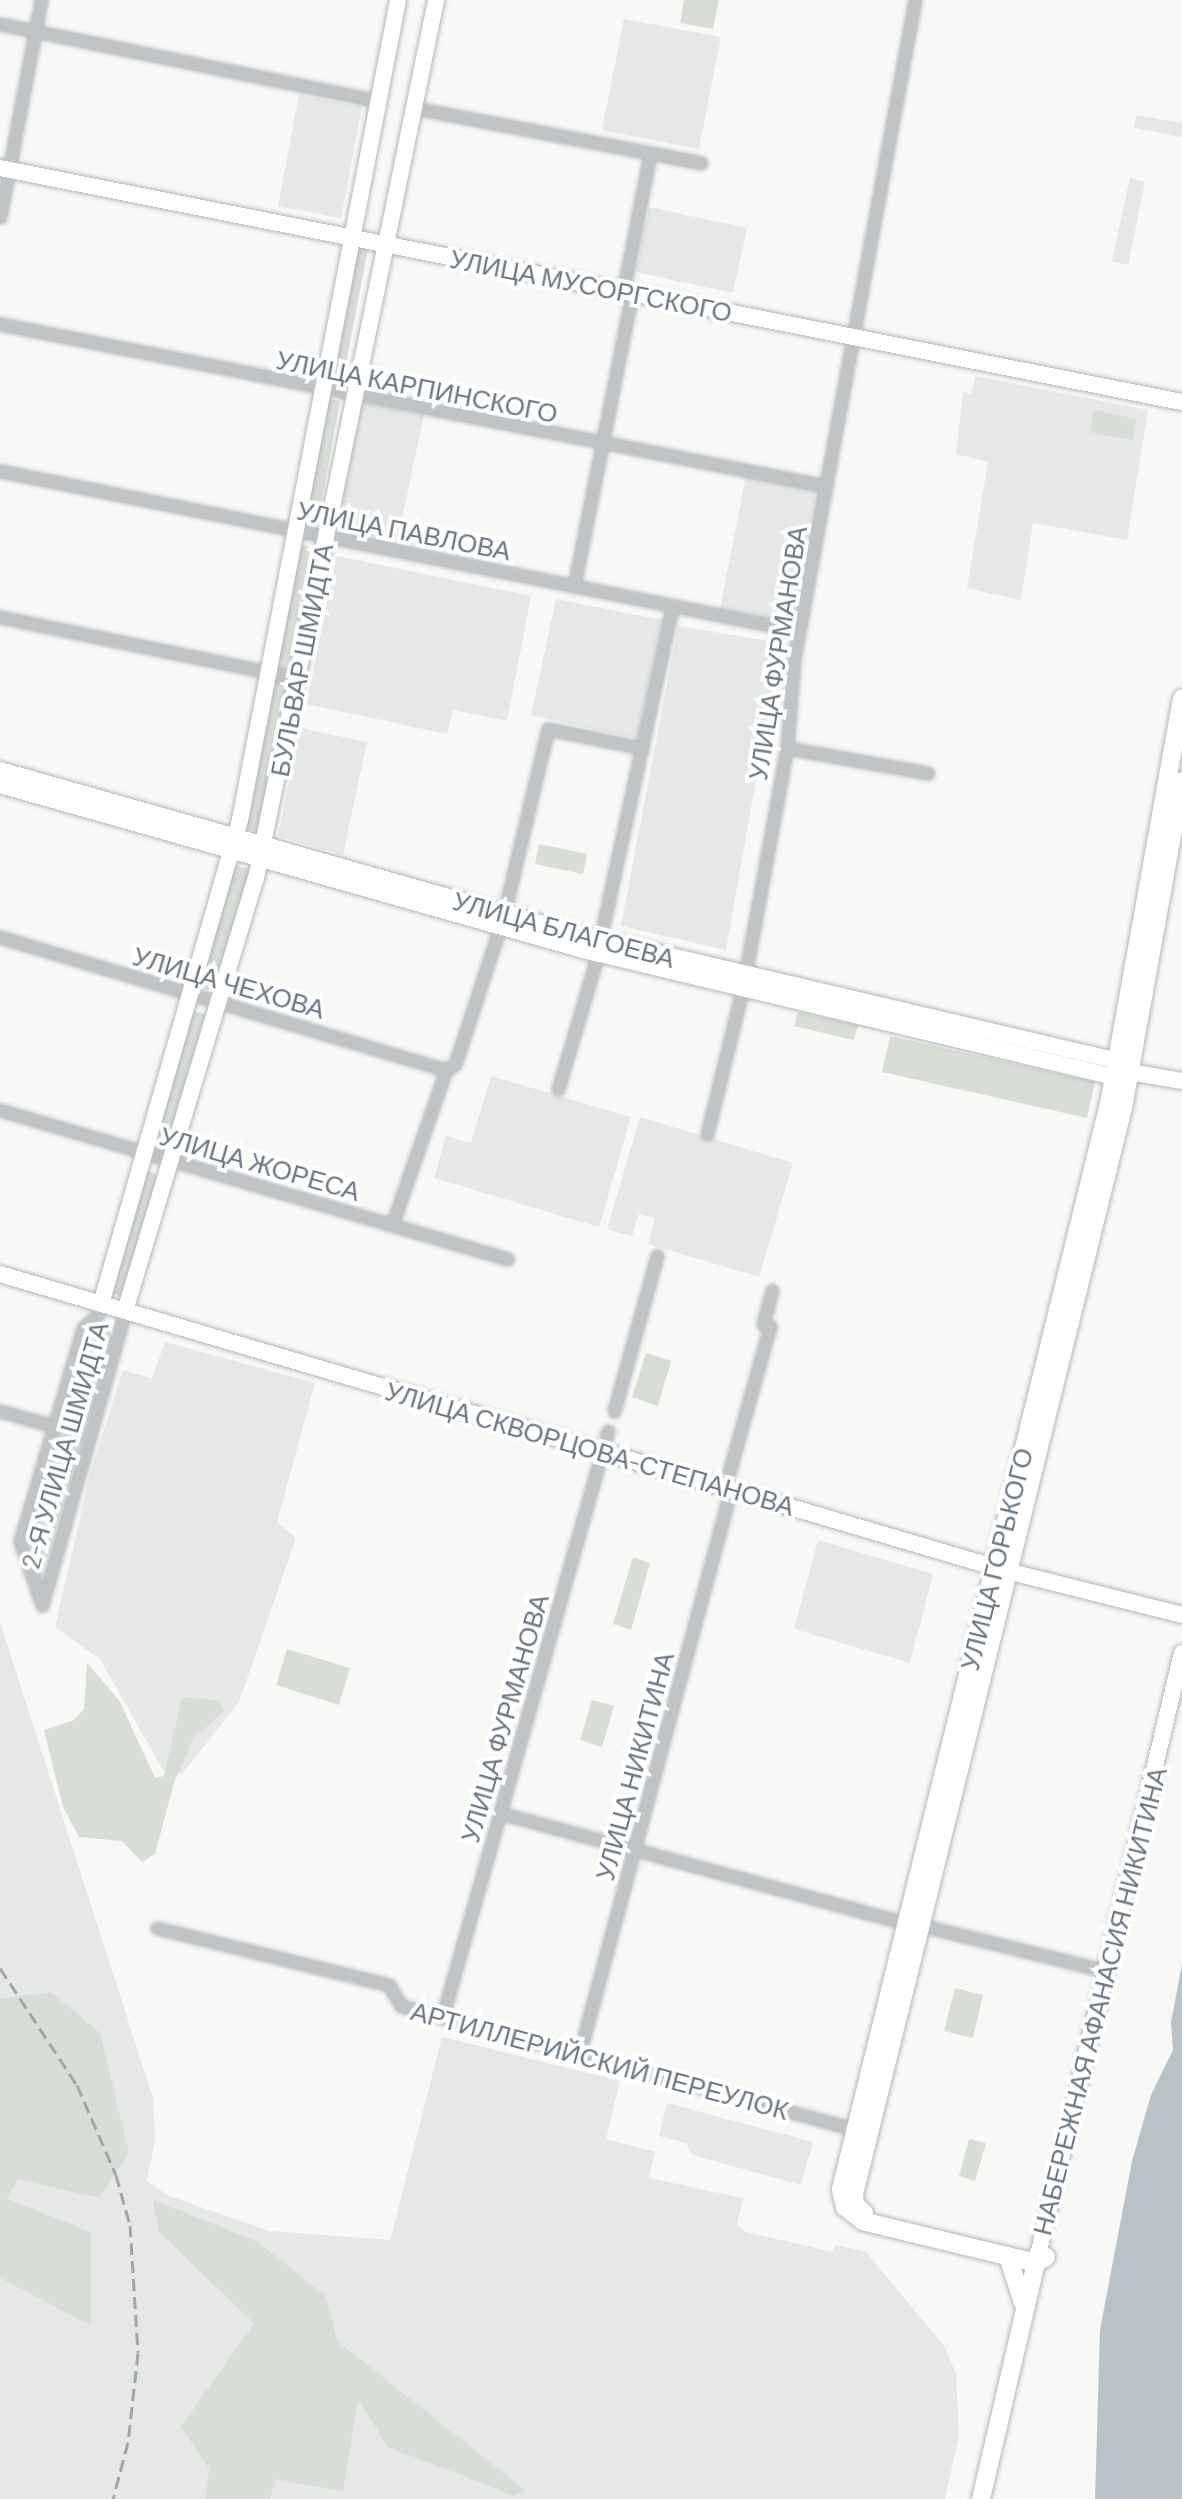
<!DOCTYPE html>
<meta charset="utf-8">
<style>
body{margin:0}
#map{position:relative;width:1182px;height:2499px;overflow:hidden;background:#f8f8f6;font-family:Barlow,sans-serif}
div>[style]{position:absolute}
[style*='--x']{left:calc(var(--x)*1px);top:calc(var(--y)*1px);width:calc(var(--w)*1px);rotate:calc(var(--a)*1deg)}
.built>*{inset:0;background:#e6e7e7}
.green>*{inset:0;background:#d8ddd6}
.water>*{inset:0;background:#b9c3c7}
.roads{filter:drop-shadow(0 0 2px #b3b7bb) drop-shadow(0 0 2px #b3b7bb)}
.street>*{height:11px;margin:-5.5px;padding:0 5.5px;transform-origin:5.5px;border-radius:5.5px;background:#c0c4c7}
.secondary>*{height:16px;margin:-8px;padding:0 8px;transform-origin:8px;border-radius:8px;background:#fff}
.primary>*{height:18px;margin:-9px;padding:0 9px;transform-origin:9px;border-radius:9px;background:#fff}
.rail>*{height:3px;margin-top:-1.5px;transform-origin:0;background:repeating-linear-gradient(90deg,#a0a6ab 0 12px,transparent 0 18px)}
span{translate:-50% -50%;white-space:nowrap;text-align:center;line-height:1.15;-webkit-text-stroke:8px #fff;paint-order:stroke}
.street-label{font-size:26px;color:#6b7883}
</style>
<div id="map">
<div class="built">
<div style="clip-path:polygon(624px 19px,721px 37px,699px 149px,602px 130px)"></div>
<div style="clip-path:polygon(299px 95px,362px 107px,341px 218px,278px 206px)"></div>
<div style="clip-path:polygon(1137px 115px,1182px 123px,1182px 137px,1134px 128px)"></div>
<div style="clip-path:polygon(1130px 178px,1145px 182px,1128px 265px,1112px 261px)"></div>
<div style="clip-path:polygon(649px 207px,747px 228px,733px 293px,636px 272px)"></div>
<div style="clip-path:polygon(976px 376px,1148px 410px,1127px 540px,1033px 523px,1021px 600px,967px 588px,988px 462px,956px 454px,963px 392px,971px 394px)"></div>
<div style="clip-path:polygon(362px 403px,424px 415px,396px 547px,335px 535px)"></div>
<div style="clip-path:polygon(746px 476px,821px 489px,795px 624px,720px 609px)"></div>
<div style="clip-path:polygon(337px 556px,531px 596px,507px 721px,453px 710px,447px 734px,306px 704px)"></div>
<div style="clip-path:polygon(556px 599px,662px 620px,637px 739px,531px 715px)"></div>
<div style="clip-path:polygon(678px 626px,780px 643px,726px 950px,621px 926px)"></div>
<div style="clip-path:polygon(300px 728px,367px 742px,343px 855px,278px 836px)"></div>
<div style="clip-path:polygon(491px 1076px,631px 1117px,599px 1227px,434px 1178px,446px 1136px,471px 1143px)"></div>
<div style="clip-path:polygon(640px 1117px,793px 1163px,759px 1277px,648px 1244px,655px 1218px,639px 1214px,632px 1236px,607px 1229px)"></div>
<div style="clip-path:polygon(165px 1342px,315px 1383px,277px 1522px,296px 1538px,239px 1702px,182px 1774px,163px 1770px,100px 1659px,55px 1627px,90px 1474px,123px 1370px,152px 1379px)"></div>
<div style="clip-path:polygon(818px 1540px,933px 1574px,910px 1663px,794px 1629px)"></div>
<div style="clip-path:polygon(0 1622px,153px 2098px,155px 2140px,147px 2181px,169px 2196px,270px 2231px,390px 2240px,442px 2037px,620px 2081px,606px 2139px,655px 2152px,649px 2178px,743px 2198px,737px 2224px,746px 2232px,833px 2252px,835px 2245px,866px 2252px,945px 2347px,956px 2374px,959px 2435px,945px 2499px,0 2499px)"></div>
<div style="clip-path:polygon(667px 2103px,813px 2142px,801px 2185px,692px 2155px,686px 2143px,659px 2136px)"></div>
</div>
<div class="green">
<div style="clip-path:polygon(684px 0,719px 0,713px 29px,680px 23px)"></div>
<div style="clip-path:polygon(355px 246px,368px 249px,344px 374px,331px 372px)"></div>
<div style="clip-path:polygon(325px 398px,340px 401px,318px 521px,303px 518px)"></div>
<div style="clip-path:polygon(1094px 410px,1137px 419px,1133px 440px,1089px 432px)"></div>
<div style="clip-path:polygon(299px 544px,312px 548px,258px 832px,245px 828px)"></div>
<div style="clip-path:polygon(539px 844px,587px 854px,583px 874px,535px 864px)"></div>
<div style="clip-path:polygon(235px 865px,250px 869px,212px 991px,197px 987px)"></div>
<div style="clip-path:polygon(191px 1011px,205px 1014px,163px 1155px,150px 1151px)"></div>
<div style="clip-path:polygon(798px 1012px,858px 1025px,854px 1040px,794px 1026px)"></div>
<div style="clip-path:polygon(890px 1036px,1095px 1082px,1087px 1118px,882px 1072px)"></div>
<div style="clip-path:polygon(145px 1170px,158px 1175px,123px 1297px,110px 1293px)"></div>
<div style="clip-path:polygon(98px 1324px,109px 1327px,112px 1338px,40px 1582px,28px 1540px,89px 1332px)"></div>
<div style="clip-path:polygon(646px 1353px,671px 1361px,658px 1406px,632px 1397px)"></div>
<div style="clip-path:polygon(633px 1557px,650px 1563px,631px 1630px,613px 1624px)"></div>
<div style="clip-path:polygon(287px 1649px,350px 1668px,339px 1705px,276px 1685px)"></div>
<div style="clip-path:polygon(87px 1663px,119px 1700px,155px 1778px,164px 1776px,182px 1697px,215px 1700px,225px 1710px,193px 1739px,174px 1783px,155px 1854px,142px 1862px,122px 1841px,79px 1837px,63px 1807px,44px 1730px,74px 1720px,84px 1709px)"></div>
<div style="clip-path:polygon(592px 1700px,614px 1706px,602px 1747px,580px 1740px)"></div>
<div style="clip-path:polygon(955px 1988px,983px 1995px,973px 2038px,944px 2031px)"></div>
<div style="clip-path:polygon(51px 1992px,100px 2033px,129px 2153px,99px 2198px,18px 2179px,7px 2199px,91px 2232px,91px 2325px,0 2278px,0 1999px)"></div>
<div style="clip-path:polygon(969px 2139px,986px 2143px,975px 2181px,959px 2176px)"></div>
<div style="clip-path:polygon(153px 2200px,256px 2241px,325px 2295px,337px 2341px,525px 2490px,515px 2496px,388px 2447px,358px 2399px,343px 2491px,275px 2479px,270px 2499px,206px 2499px,209px 2469px,181px 2427px,254px 2323px,159px 2232px)"></div>
</div>
<div class="water">
<div style="clip-path:polygon(1182px 1964px,1182px 2499px,1095px 2499px,1100px 2330px,1132px 2161px,1151px 2095px,1173px 2050px,1171px 2022px)"></div>
</div>
<div class="roads">
<div class="street">
<div style="--x:0;--y:24;--w:386;--a:11.5"></div>
<div style="--x:414;--y:108;--w:292;--a:10.8"></div>
<div style="--x:0;--y:217;--w:221;--a:-79.3"></div>
<div style="--x:623;--y:292;--w:141;--a:-78.9"></div>
<div style="--x:0;--y:324;--w:842;--a:11.1"></div>
<div style="--x:0;--y:471;--w:815;--a:11.32"></div>
<div style="--x:574;--y:586;--w:299;--a:-78.8"></div>
<div style="--x:0;--y:617;--w:303;--a:11.6"></div>
<div style="--x:787;--y:748;--w:143;--a:10.1"></div>
<div style="--x:504;--y:913;--w:189;--a:-76.6"></div>
<div style="--x:548;--y:729;--w:96;--a:11.4"></div>
<div style="--x:0;--y:937;--w:465;--a:16.6"></div>
<div style="--x:600;--y:940;--w:342;--a:-77.8"></div>
<div style="--x:745;--y:976;--w:232;--a:-79.6"></div>
<div style="--x:787;--y:748;--w:89;--a:-85.5"></div>
<div style="--x:794;--y:659;--w:670;--a:-79.6"></div>
<div style="--x:558;--y:1089;--w:141;--a:-73.5"></div>
<div style="--x:0;--y:1110;--w:529;--a:16.35"></div>
<div style="--x:707;--y:1134;--w:148;--a:-76.3"></div>
<div style="--x:392;--y:1225;--w:164;--a:-70.8"></div>
<div style="--x:446;--y:1070;--w:11;--a:-34"></div>
<div style="--x:455;--y:1064;--w:144;--a:-71.8"></div>
<div style="--x:0;--y:1411;--w:56;--a:15.5"></div>
<div style="--x:614;--y:1411;--w:161;--a:-74.5"></div>
<div style="--x:725;--y:1487;--w:167;--a:-74.4"></div>
<div style="--x:770;--y:1326;--w:7;--a:-164"></div>
<div style="--x:763;--y:1324;--w:35;--a:-75"></div>
<div style="--x:42;--y:1605;--w:68;--a:-109"></div>
<div style="--x:20;--y:1541;--w:222;--a:-73.5"></div>
<div style="--x:83;--y:1328;--w:18;--a:-41"></div>
<div style="--x:97;--y:1316;--w:13;--a:-72"></div>
<div style="--x:42;--y:1605;--w:305;--a:-74.2"></div>
<div style="--x:500;--y:1813;--w:421;--a:15.2"></div>
<div style="--x:920;--y:1925;--w:192;--a:13.9"></div>
<div style="--x:157;--y:1928;--w:239;--a:13.8"></div>
<div style="--x:389;--y:1985;--w:24;--a:60"></div>
<div style="--x:401;--y:2006;--w:476;--a:15.2"></div>
<div style="--x:442;--y:2018;--w:610;--a:-74.21"></div>
<div style="--x:579;--y:2055;--w:586;--a:-74.97"></div>
</div>
<div class="secondary">
<div style="--x:0;--y:168;--w:1205;--a:11.2"></div>
<div style="--x:0;--y:770;--w:609;--a:15.82"></div>
<div style="--x:586;--y:936;--w:546;--a:13.22"></div>
<div style="--x:1118;--y:1061;--w:11;--a:45"></div>
<div style="--x:0;--y:785;--w:606;--a:15.8"></div>
<div style="--x:583;--y:950;--w:546;--a:13.45"></div>
<div style="--x:1114;--y:1077;--w:17;--a:-17"></div>
<div style="--x:1130;--y:1072;--w:53;--a:9.8"></div>
<div style="--x:0;--y:1274;--w:1050;--a:16.43"></div>
<div style="--x:1007;--y:1571;--w:180;--a:14.1"></div>
<div style="--x:101;--y:1304;--w:504;--a:-73.98"></div>
<div style="--x:240;--y:820;--w:835;--a:-79.09"></div>
<div style="--x:125;--y:1311;--w:452;--a:-73.2"></div>
<div style="--x:256;--y:878;--w:896;--a:-78.41"></div>
<div style="--x:1038;--y:2255;--w:619;--a:-76.55"></div>
</div>
<div class="primary">
<div style="--x:864;--y:2213;--w:12;--a:-138"></div>
<div style="--x:855;--y:2205;--w:11;--a:-95"></div>
<div style="--x:854;--y:2194;--w:1119;--a:-76.09"></div>
<div style="--x:1123;--y:1108;--w:332;--a:-79.8"></div>
<div style="--x:1008;--y:2256;--w:49;--a:72.3"></div>
<div style="--x:1046;--y:2257;--w:12;--a:149"></div>
<div style="--x:1036;--y:2263;--w:178;--a:-166.4"></div>
<div style="--x:863;--y:2221;--w:23;--a:-142"></div>
<div style="--x:845;--y:2207;--w:18;--a:-103"></div>
<div style="--x:841;--y:2189;--w:1118;--a:-76.13"></div>
<div style="--x:1109;--y:1104;--w:412;--a:-79.8"></div>
<div style="--x:981;--y:2499;--w:251;--a:-76.9"></div>
</div>
</div>
<div class="rail">
<div style="--x:0;--y:1968;--w:140;--a:56.7"></div>
<div style="--x:77;--y:2085;--w:98;--a:66.6"></div>
<div style="--x:116;--y:2175;--w:52;--a:74.4"></div>
<div style="--x:130;--y:2225;--w:128;--a:86.4"></div>
<div style="--x:138;--y:2353;--w:90;--a:96.4"></div>
<div style="--x:128;--y:2442;--w:59;--a:104.7"></div>
</div>
<div class="street-label">
<span style="left:591px;top:285px;rotate:11deg">УЛИЦА МУСОРГСКОГО</span>
<span style="left:417px;top:386px;rotate:11deg">УЛИЦА КАРПИНСКОГО</span>
<span style="left:404px;top:530px;rotate:11deg">УЛИЦА ПАВЛОВА</span>
<span style="left:777px;top:653px;rotate:-81deg">УЛИЦА ФУРМАНОВА</span>
<span style="left:301px;top:660px;rotate:-79deg">БУЛЬВАР ШМИДТА</span>
<span style="left:564px;top:929px;rotate:15deg">УЛИЦА БЛАГОЕВА</span>
<span style="left:229px;top:982px;rotate:16deg">УЛИЦА ЧЕХОВА</span>
<span style="left:260px;top:1163px;rotate:16deg">УЛИЦА ЖОРЕСА</span>
<span style="left:64px;top:1445px;rotate:-74deg">2-Я УЛИЦА ШМИДТА</span>
<span style="left:590px;top:1448px;rotate:16deg">УЛИЦА СКВОРЦОВА-СТЕПАНОВА</span>
<span style="left:996px;top:1559px;rotate:-76deg">УЛИЦА ГОРЬКОГО</span>
<span style="left:504px;top:1718px;rotate:-74deg">УЛИЦА ФУРМАНОВА</span>
<span style="left:634px;top:1766px;rotate:-75deg">УЛИЦА НИКИТИНА</span>
<span style="left:1099px;top:2001px;rotate:-76deg">НАБЕРЕЖНАЯ АФАНАСИЯ НИКИТИНА</span>
<span style="left:600px;top:2060px;rotate:15deg">АРТИЛЛЕРИЙСКИЙ ПЕРЕУЛОК</span>
</div>
</div>
